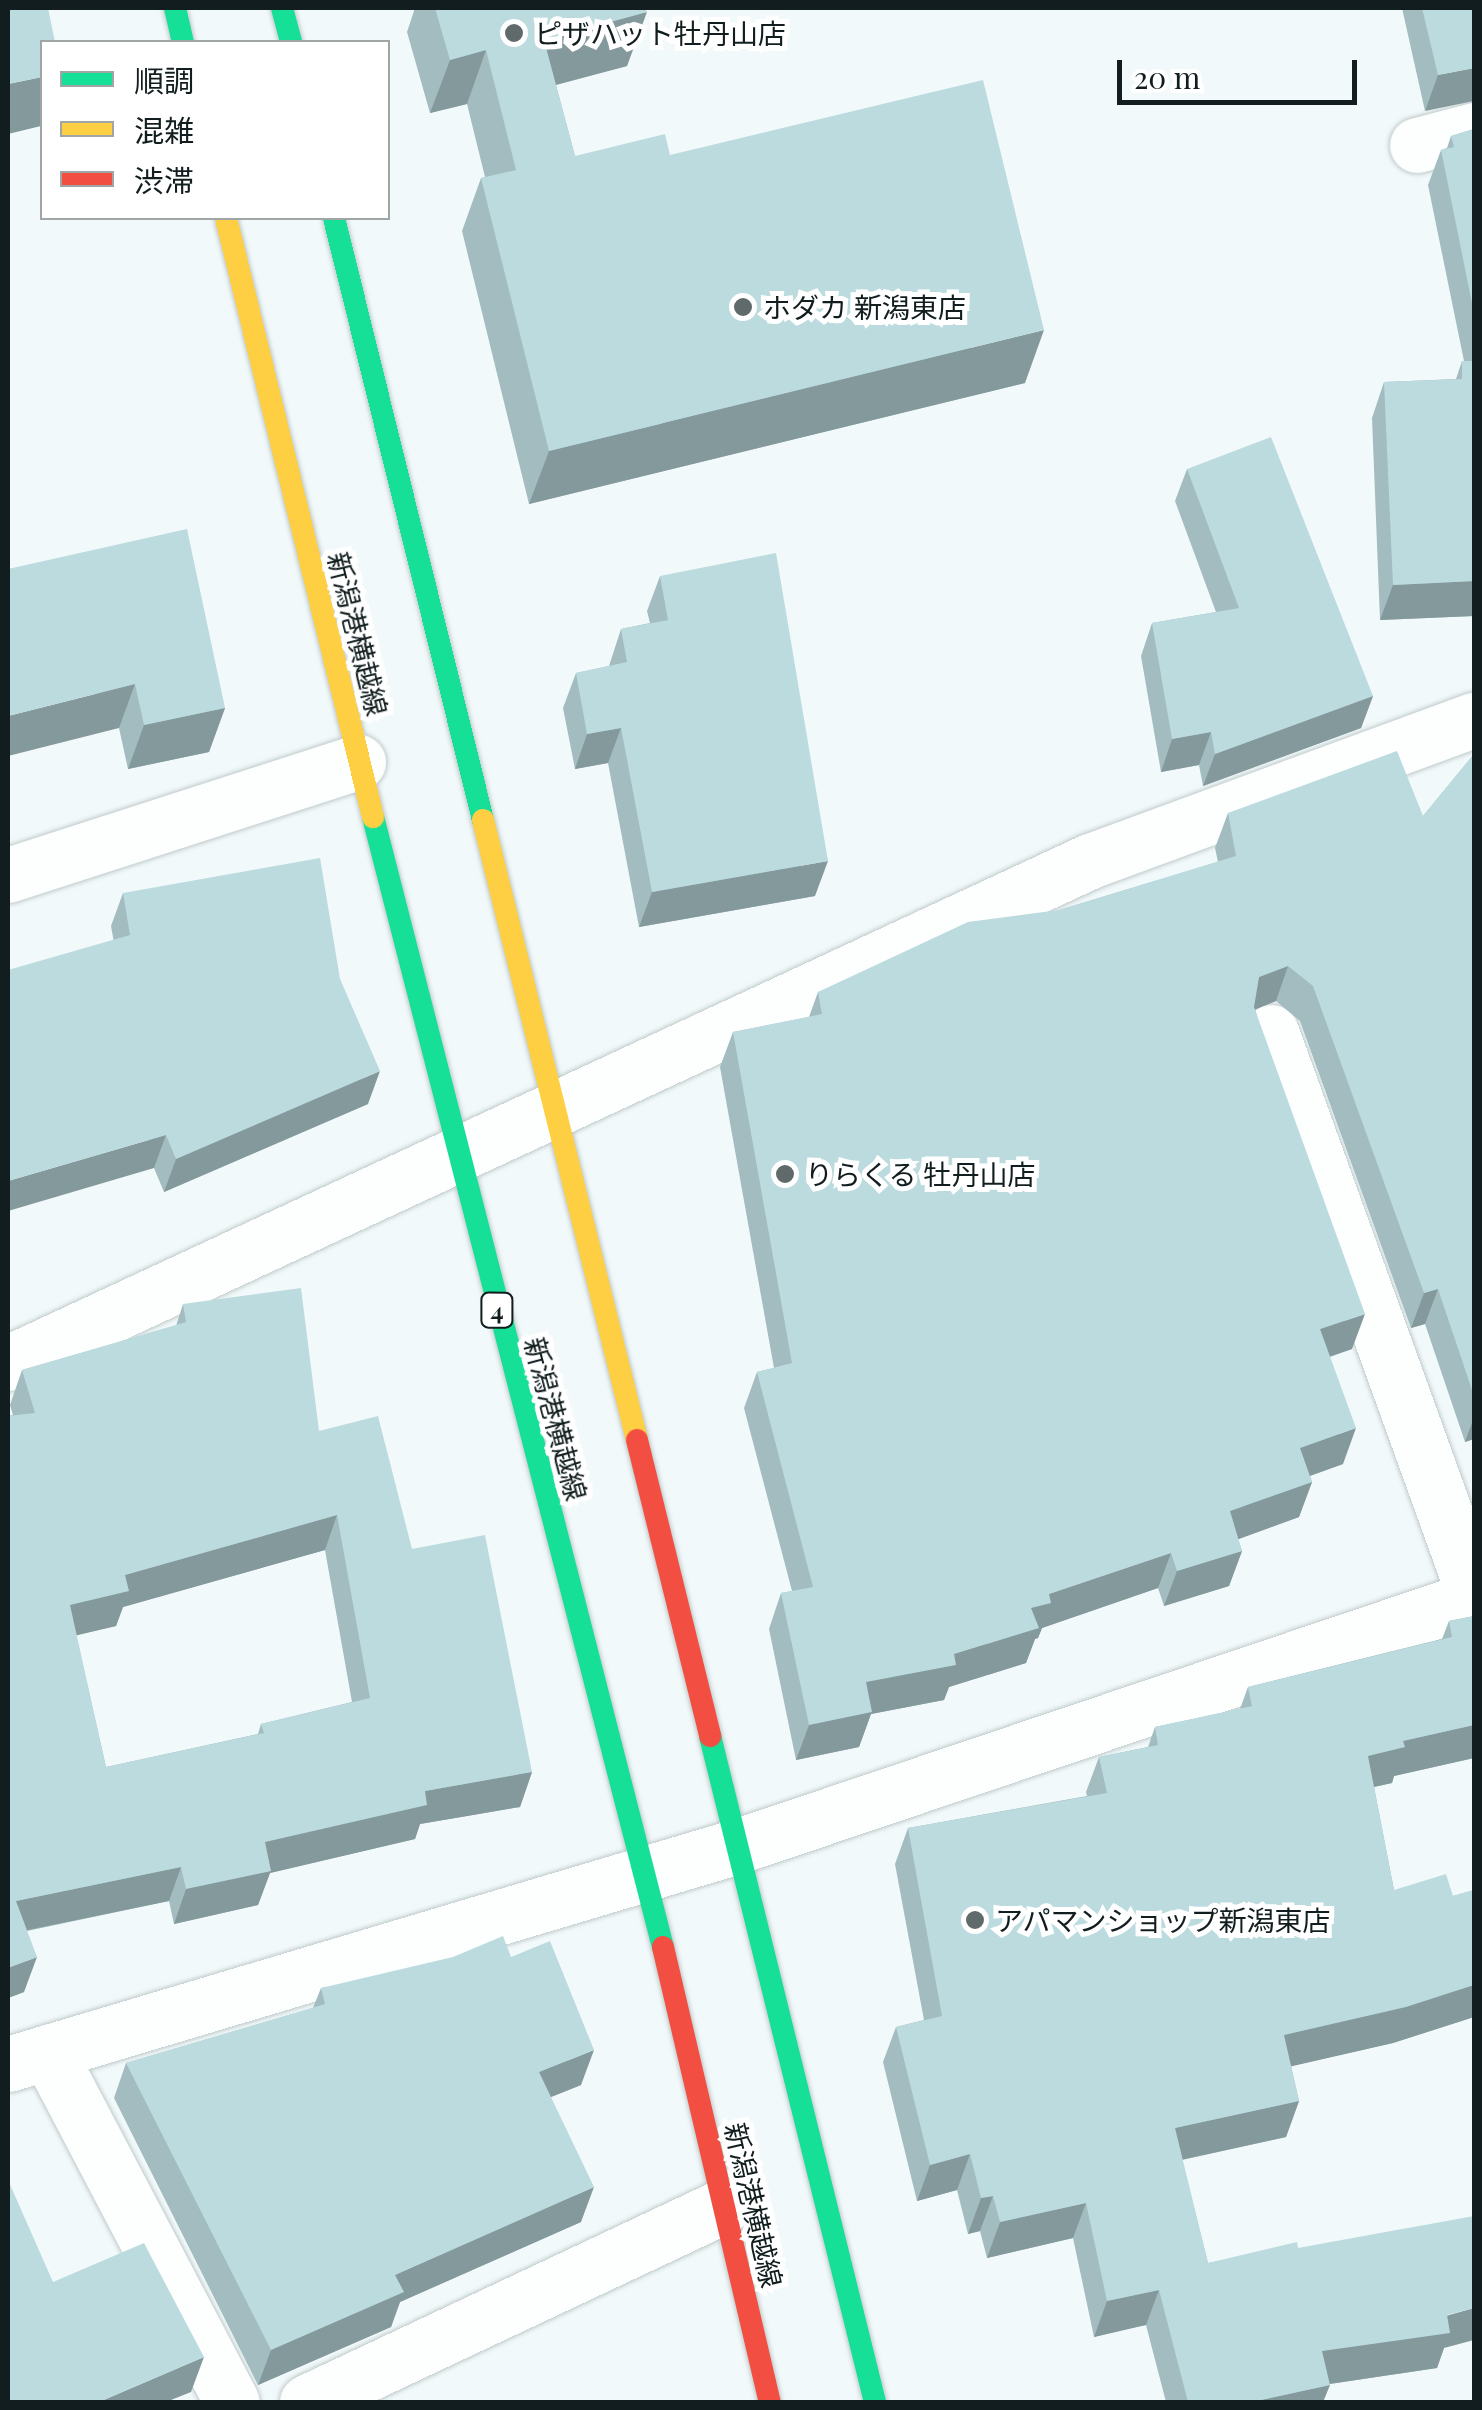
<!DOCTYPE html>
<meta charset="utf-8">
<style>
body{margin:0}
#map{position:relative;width:1482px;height:2410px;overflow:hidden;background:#f2f9fa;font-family:"Playfair Display","Noto Sans JP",serif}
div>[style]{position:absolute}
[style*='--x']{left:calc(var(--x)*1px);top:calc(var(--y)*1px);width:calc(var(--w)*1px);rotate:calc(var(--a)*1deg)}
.roads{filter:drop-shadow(0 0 2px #c0cacb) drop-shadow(0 0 2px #c0cacb)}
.street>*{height:55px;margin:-27.5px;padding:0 27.5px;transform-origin:27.5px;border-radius:27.5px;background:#fdfefe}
.fast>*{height:22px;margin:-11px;padding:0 11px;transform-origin:11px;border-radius:11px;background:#16e098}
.slow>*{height:22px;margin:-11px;padding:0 11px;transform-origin:11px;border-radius:11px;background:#ffcf43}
.jam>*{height:22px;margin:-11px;padding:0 11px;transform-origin:11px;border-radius:11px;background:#f24e42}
.wall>*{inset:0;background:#a2bcc0}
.shaded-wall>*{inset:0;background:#84999c}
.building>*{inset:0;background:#bcdbdf}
.dots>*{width:28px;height:28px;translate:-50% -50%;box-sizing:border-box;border:5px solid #fff;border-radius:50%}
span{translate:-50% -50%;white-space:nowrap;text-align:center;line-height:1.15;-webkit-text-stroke:10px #fff;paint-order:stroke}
.shield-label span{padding:2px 8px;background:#fff;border:2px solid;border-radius:8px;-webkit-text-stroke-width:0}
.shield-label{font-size:25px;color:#111d1e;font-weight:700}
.poi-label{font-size:28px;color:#111d1e}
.left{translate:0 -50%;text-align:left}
.street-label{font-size:28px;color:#111d1e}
.frame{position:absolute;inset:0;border:10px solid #111d1e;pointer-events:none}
.legend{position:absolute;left:40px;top:40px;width:350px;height:180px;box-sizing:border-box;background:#fff;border:2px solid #a0a5a5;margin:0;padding:12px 18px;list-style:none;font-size:30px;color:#111d1e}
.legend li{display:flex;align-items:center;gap:20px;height:50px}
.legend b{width:50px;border:2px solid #a0a5a5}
.scale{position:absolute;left:1117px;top:60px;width:240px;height:45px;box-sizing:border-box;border:5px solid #111d1e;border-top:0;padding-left:12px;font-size:30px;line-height:35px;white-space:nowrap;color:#111d1e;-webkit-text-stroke:8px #fff;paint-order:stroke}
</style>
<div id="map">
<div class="roads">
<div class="street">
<div style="--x:1417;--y:145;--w:59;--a:-14.7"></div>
<div style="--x:8;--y:875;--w:368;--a:-17.9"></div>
<div style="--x:1271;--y:1032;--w:598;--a:70.14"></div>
<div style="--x:8;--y:1363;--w:1193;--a:-24.89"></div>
<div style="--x:1090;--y:861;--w:409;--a:-20.2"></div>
<div style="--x:48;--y:2052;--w:395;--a:62.3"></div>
<div style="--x:8;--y:2064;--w:762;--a:-16.63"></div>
<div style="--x:738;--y:1846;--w:777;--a:-18.62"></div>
<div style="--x:307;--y:2402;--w:460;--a:-25.2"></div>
</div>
<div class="fast">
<div style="--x:175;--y:8;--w:35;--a:77"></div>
<div style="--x:282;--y:8;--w:35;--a:75"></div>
<div style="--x:334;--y:218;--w:620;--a:76.1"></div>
<div style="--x:373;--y:817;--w:1167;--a:75.61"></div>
<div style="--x:710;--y:1736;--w:686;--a:76.09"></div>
</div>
<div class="slow">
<div style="--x:226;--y:218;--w:617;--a:76.21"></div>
<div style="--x:483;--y:820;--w:639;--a:76.05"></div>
</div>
<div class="jam">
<div style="--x:637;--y:1440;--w:305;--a:76.1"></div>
<div style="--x:663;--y:1947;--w:467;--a:76.8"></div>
</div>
</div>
<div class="wall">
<div style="clip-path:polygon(414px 8px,645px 8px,627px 66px,556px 85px,575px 156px,670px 155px,1025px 383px,529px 504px,462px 231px,481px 178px,485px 177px,467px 104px,430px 113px,407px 32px,414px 11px)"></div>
<div style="clip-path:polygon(1402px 8px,1474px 8px,1425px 111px)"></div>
<div style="clip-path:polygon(1474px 129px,1474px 616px,1380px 620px,1372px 418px,1384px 382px,1456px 379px,1462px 361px,1464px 361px,1428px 185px,1441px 150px,1447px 148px,1451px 136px)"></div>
<div style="clip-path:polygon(1187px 469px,1373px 696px,1361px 728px,1203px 786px,1199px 765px,1161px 772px,1141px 656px,1152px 623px,1216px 612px,1175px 501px)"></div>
<div style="clip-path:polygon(8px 569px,225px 708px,209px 752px,128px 769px,119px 728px)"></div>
<div style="clip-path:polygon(660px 576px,815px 896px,639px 927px,608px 763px,575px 769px,563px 708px,576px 673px,609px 666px,621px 629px,650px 623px,647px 611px)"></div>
<div style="clip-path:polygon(1474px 754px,1474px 1439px,1465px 1442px,1425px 1324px,1411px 1328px,1300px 1021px,1276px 1001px,1255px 1009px,1352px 1349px,1330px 1357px,1343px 1464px,1310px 1476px,1312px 1482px,1299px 1517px,1238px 1539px,1242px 1551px,1229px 1586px,1164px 1606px,1158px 1588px,1042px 1628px,1038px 1638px,1035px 1639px,1026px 1663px,949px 1687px,944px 1700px,871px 1714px,859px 1747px,796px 1760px,769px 1629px,781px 1593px,792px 1591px,744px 1408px,757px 1372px,774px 1368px,720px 1067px,733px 1032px,809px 1017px,818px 992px,1059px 910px,1218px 862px,1215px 848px,1228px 813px,1423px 816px)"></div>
<div style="clip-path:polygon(123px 893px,340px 979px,368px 1104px,164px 1192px,154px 1168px,111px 926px)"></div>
<div style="clip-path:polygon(evenodd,183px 1304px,319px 1431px,412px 1549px,532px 1772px,520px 1807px,420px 1824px,415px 1839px,270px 1873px,258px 1905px,174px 1924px,169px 1901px,27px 1931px,24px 1992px,8px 1998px,8px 1416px,13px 1415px,10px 1405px,22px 1370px,176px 1326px,183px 1304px,325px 1550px,352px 1702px,261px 1724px,258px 1734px,106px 1767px,76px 1635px,116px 1626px,123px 1607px,325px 1550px)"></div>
<div style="clip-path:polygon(1474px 1616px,1474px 1758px,1394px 1776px,1392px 1783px,1374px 1787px,1394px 1890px,1453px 1896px,1474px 1890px,1474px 2017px,1393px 2043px,1291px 2066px,1299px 2101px,1286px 2137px,1182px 2160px,1208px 2263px,1298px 2248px,1444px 2348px,1437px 2368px,1330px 2384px,1323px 2402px,1166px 2402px,1146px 2325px,1094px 2337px,1073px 2238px,987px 2258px,980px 2231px,968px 2234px,957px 2190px,917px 2201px,883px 2062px,896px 2027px,924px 2020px,895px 1864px,908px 1828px,1087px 1796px,1086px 1792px,1099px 1757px,1148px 1747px,1155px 1727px,1240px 1709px,1248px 1687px,1442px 1639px,1449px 1621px)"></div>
<div style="clip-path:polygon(511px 1957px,581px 2085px,551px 2097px,581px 2222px,400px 2302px,391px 2327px,258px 2385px,114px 2098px,126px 2063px,313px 2008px,321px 1988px)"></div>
</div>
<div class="shaded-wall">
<div style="clip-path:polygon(647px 12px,627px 66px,525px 93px,544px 40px)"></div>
<div style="clip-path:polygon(486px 50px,467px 104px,430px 113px,450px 60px)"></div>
<div style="clip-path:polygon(1474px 68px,1474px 101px,1425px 111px,1438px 75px)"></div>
<div style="clip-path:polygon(42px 77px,41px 126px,8px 134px,8px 84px)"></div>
<div style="clip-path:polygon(1044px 330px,1025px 383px,529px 504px,549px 451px)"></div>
<div style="clip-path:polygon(1474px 581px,1474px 616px,1380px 620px,1393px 585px)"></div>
<div style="clip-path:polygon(135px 684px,119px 728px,8px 756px,8px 716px)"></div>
<div style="clip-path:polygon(1373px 696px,1361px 728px,1203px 786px,1215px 754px)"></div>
<div style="clip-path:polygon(225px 708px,209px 752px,128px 769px,144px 725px)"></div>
<div style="clip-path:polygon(621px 728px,608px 763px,575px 769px,587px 734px)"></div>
<div style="clip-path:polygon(1211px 732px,1199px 765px,1161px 772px,1172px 739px)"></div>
<div style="clip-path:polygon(828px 861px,815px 896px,639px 927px,652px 892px)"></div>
<div style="clip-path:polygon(1288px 966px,1276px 1001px,1247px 1013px,1259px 977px)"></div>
<div style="clip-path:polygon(380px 1071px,368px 1104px,164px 1192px,176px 1159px)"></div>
<div style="clip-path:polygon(166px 1135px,154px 1168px,8px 1211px,8px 1181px)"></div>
<div style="clip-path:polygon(1438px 1289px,1425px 1324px,1411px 1328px,1424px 1293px)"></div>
<div style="clip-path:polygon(1365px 1314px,1352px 1349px,1307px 1364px,1320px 1329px)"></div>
<div style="clip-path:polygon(1474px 1417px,1474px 1439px,1465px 1442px)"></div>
<div style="clip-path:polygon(1356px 1428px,1343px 1464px,1287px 1484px,1300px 1448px)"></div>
<div style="clip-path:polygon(1312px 1482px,1299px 1517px,1217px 1547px,1230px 1511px)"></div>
<div style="clip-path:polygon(337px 1515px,325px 1550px,123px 1607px,116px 1626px,57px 1640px,70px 1605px,125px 1575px)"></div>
<div style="clip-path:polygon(1242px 1551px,1229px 1586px,1164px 1606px,1177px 1571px)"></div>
<div style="clip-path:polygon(1171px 1553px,1158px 1588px,1042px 1628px,1038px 1638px,1035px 1639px,1026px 1663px,949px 1687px,944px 1700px,871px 1714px,859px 1747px,796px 1760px,809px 1725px,866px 1682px,954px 1654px,1031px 1608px,1049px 1594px)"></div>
<div style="clip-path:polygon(1474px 1725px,1474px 1758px,1394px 1776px,1392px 1783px,1355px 1791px,1368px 1756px,1403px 1741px)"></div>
<div style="clip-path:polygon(532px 1772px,520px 1807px,420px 1824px,415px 1839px,270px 1873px,258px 1905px,174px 1924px,186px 1889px,265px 1842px,425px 1791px)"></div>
<div style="clip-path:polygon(181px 1867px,169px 1901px,8px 1934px,16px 1901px)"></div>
<div style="clip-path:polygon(37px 1957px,24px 1992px,8px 1998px,8px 1968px)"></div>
<div style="clip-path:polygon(1474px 1985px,1474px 2017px,1393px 2043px,1271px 2071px,1284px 2035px)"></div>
<div style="clip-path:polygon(594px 2050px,581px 2085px,526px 2107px,539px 2072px)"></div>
<div style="clip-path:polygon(1299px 2101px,1286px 2137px,1162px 2164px,1175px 2128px)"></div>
<div style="clip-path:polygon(970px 2154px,957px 2190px,917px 2201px,930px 2165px)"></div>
<div style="clip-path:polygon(594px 2187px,581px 2222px,400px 2302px,391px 2327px,258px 2385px,271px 2350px,395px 2275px)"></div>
<div style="clip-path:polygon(993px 2196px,980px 2231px,968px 2234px,981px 2198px)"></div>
<div style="clip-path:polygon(1086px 2203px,1073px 2238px,987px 2258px,1000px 2222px)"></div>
<div style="clip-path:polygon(1159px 2290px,1146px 2325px,1094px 2337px,1107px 2301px)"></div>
<div style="clip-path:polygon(1474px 2308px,1474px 2340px,1444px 2348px,1437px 2368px,1309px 2387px,1322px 2351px)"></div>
<div style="clip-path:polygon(204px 2357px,191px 2392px,166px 2402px,99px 2402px)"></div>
<div style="clip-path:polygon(1330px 2385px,1323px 2402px,1252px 2402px)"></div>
</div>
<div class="building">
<div style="clip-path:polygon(8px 8px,48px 8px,55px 42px,42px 42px,42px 77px,8px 84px)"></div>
<div style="clip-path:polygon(435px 8px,645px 8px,647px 12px,544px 40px,575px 156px,665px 134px,670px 155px,983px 80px,1044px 330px,549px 451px,481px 178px,516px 170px,486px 50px,450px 60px)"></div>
<div style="clip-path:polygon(1422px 8px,1474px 8px,1474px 68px,1438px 75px)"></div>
<div style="clip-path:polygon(1474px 129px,1474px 313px,1441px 150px,1454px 147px,1451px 136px)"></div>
<div style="clip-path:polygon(1462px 361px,1474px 361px,1474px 581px,1393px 585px,1384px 382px,1462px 379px)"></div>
<div style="clip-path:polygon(1271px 437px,1373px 696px,1215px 754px,1211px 732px,1172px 739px,1152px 623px,1239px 608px,1187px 469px)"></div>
<div style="clip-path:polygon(187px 529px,225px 708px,144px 725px,135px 684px,8px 716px,8px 569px)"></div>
<div style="clip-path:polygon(776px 553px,828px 861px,652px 892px,621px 728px,587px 734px,576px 673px,627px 662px,621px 629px,668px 620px,660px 576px)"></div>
<div style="clip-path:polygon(1397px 751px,1423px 816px,1474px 754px,1474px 1396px,1438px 1289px,1424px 1293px,1313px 986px,1288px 966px,1259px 977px,1254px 1007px,1365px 1314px,1320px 1329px,1356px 1428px,1300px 1448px,1312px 1482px,1230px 1511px,1242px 1551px,1177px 1571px,1171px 1553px,1049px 1594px,1051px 1603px,1031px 1608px,1039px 1628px,954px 1654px,956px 1665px,866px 1682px,872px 1712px,809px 1725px,781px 1593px,813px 1587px,757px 1372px,792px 1363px,733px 1032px,822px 1014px,818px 992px,968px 922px,1059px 910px,1236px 856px,1228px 813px)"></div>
<div style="clip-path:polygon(320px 858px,340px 979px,380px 1071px,176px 1159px,166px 1135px,8px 1181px,8px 970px,130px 935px,123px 893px)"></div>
<div style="clip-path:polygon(evenodd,301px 1288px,319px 1431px,378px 1416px,412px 1549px,485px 1535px,532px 1772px,425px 1791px,427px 1805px,265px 1842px,271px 1871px,186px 1889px,181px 1867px,16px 1901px,37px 1957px,8px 1968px,8px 1416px,35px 1413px,22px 1370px,186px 1322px,183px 1304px,301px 1288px,337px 1515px,370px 1698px,261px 1724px,264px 1733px,106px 1767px,70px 1605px,129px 1591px,125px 1575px,337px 1515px)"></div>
<div style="clip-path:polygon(1474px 1616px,1474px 1725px,1403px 1741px,1405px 1747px,1368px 1756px,1394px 1890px,1446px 1874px,1453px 1896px,1474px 1890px,1474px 1985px,1406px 2007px,1284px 2035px,1299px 2101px,1175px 2128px,1208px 2263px,1297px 2242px,1298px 2248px,1474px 2216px,1474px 2308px,1447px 2315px,1450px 2333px,1322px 2351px,1330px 2385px,1252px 2402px,1188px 2402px,1159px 2290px,1107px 2301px,1086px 2203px,1000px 2222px,993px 2196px,981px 2198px,970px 2154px,930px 2165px,896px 2027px,942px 2016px,908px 1828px,1107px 1793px,1099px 1757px,1158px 1745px,1155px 1727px,1252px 1706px,1248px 1687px,1452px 1637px,1449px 1621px)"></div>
<div style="clip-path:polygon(503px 1936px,511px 1957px,550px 1941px,594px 2050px,539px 2072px,594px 2187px,395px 2275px,404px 2292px,271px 2350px,126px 2063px,325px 2004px,321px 1988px,453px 1957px)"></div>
<div style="clip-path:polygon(8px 2180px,53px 2282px,144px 2243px,204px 2357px,99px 2402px,8px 2402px)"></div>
</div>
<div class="dots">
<div style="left:514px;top:33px;background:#606a6b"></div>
<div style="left:743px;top:307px;background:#606a6b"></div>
<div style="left:785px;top:1174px;background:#606a6b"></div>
<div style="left:975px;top:1920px;background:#606a6b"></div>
</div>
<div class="shield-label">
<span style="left:497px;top:1310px">4</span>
</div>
<div class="poi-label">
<span class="left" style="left:534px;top:33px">ピザハット牡丹山店</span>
<span class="left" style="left:763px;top:307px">ホダカ 新潟東店</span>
<span class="left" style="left:805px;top:1174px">りらくる 牡丹山店</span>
<span class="left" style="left:995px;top:1920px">アパマンショップ新潟東店</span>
</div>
<div class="street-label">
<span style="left:358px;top:634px;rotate:76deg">新潟港横越線</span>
<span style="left:556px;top:1419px;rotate:75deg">新潟港横越線</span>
<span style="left:754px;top:2205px;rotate:77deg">新潟港横越線</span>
</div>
<div class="frame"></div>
<ul class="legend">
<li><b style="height:12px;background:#16e098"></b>順調</li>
<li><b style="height:12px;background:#ffcf43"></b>混雑</li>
<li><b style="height:12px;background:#f24e42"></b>渋滞</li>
</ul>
<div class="scale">20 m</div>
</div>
